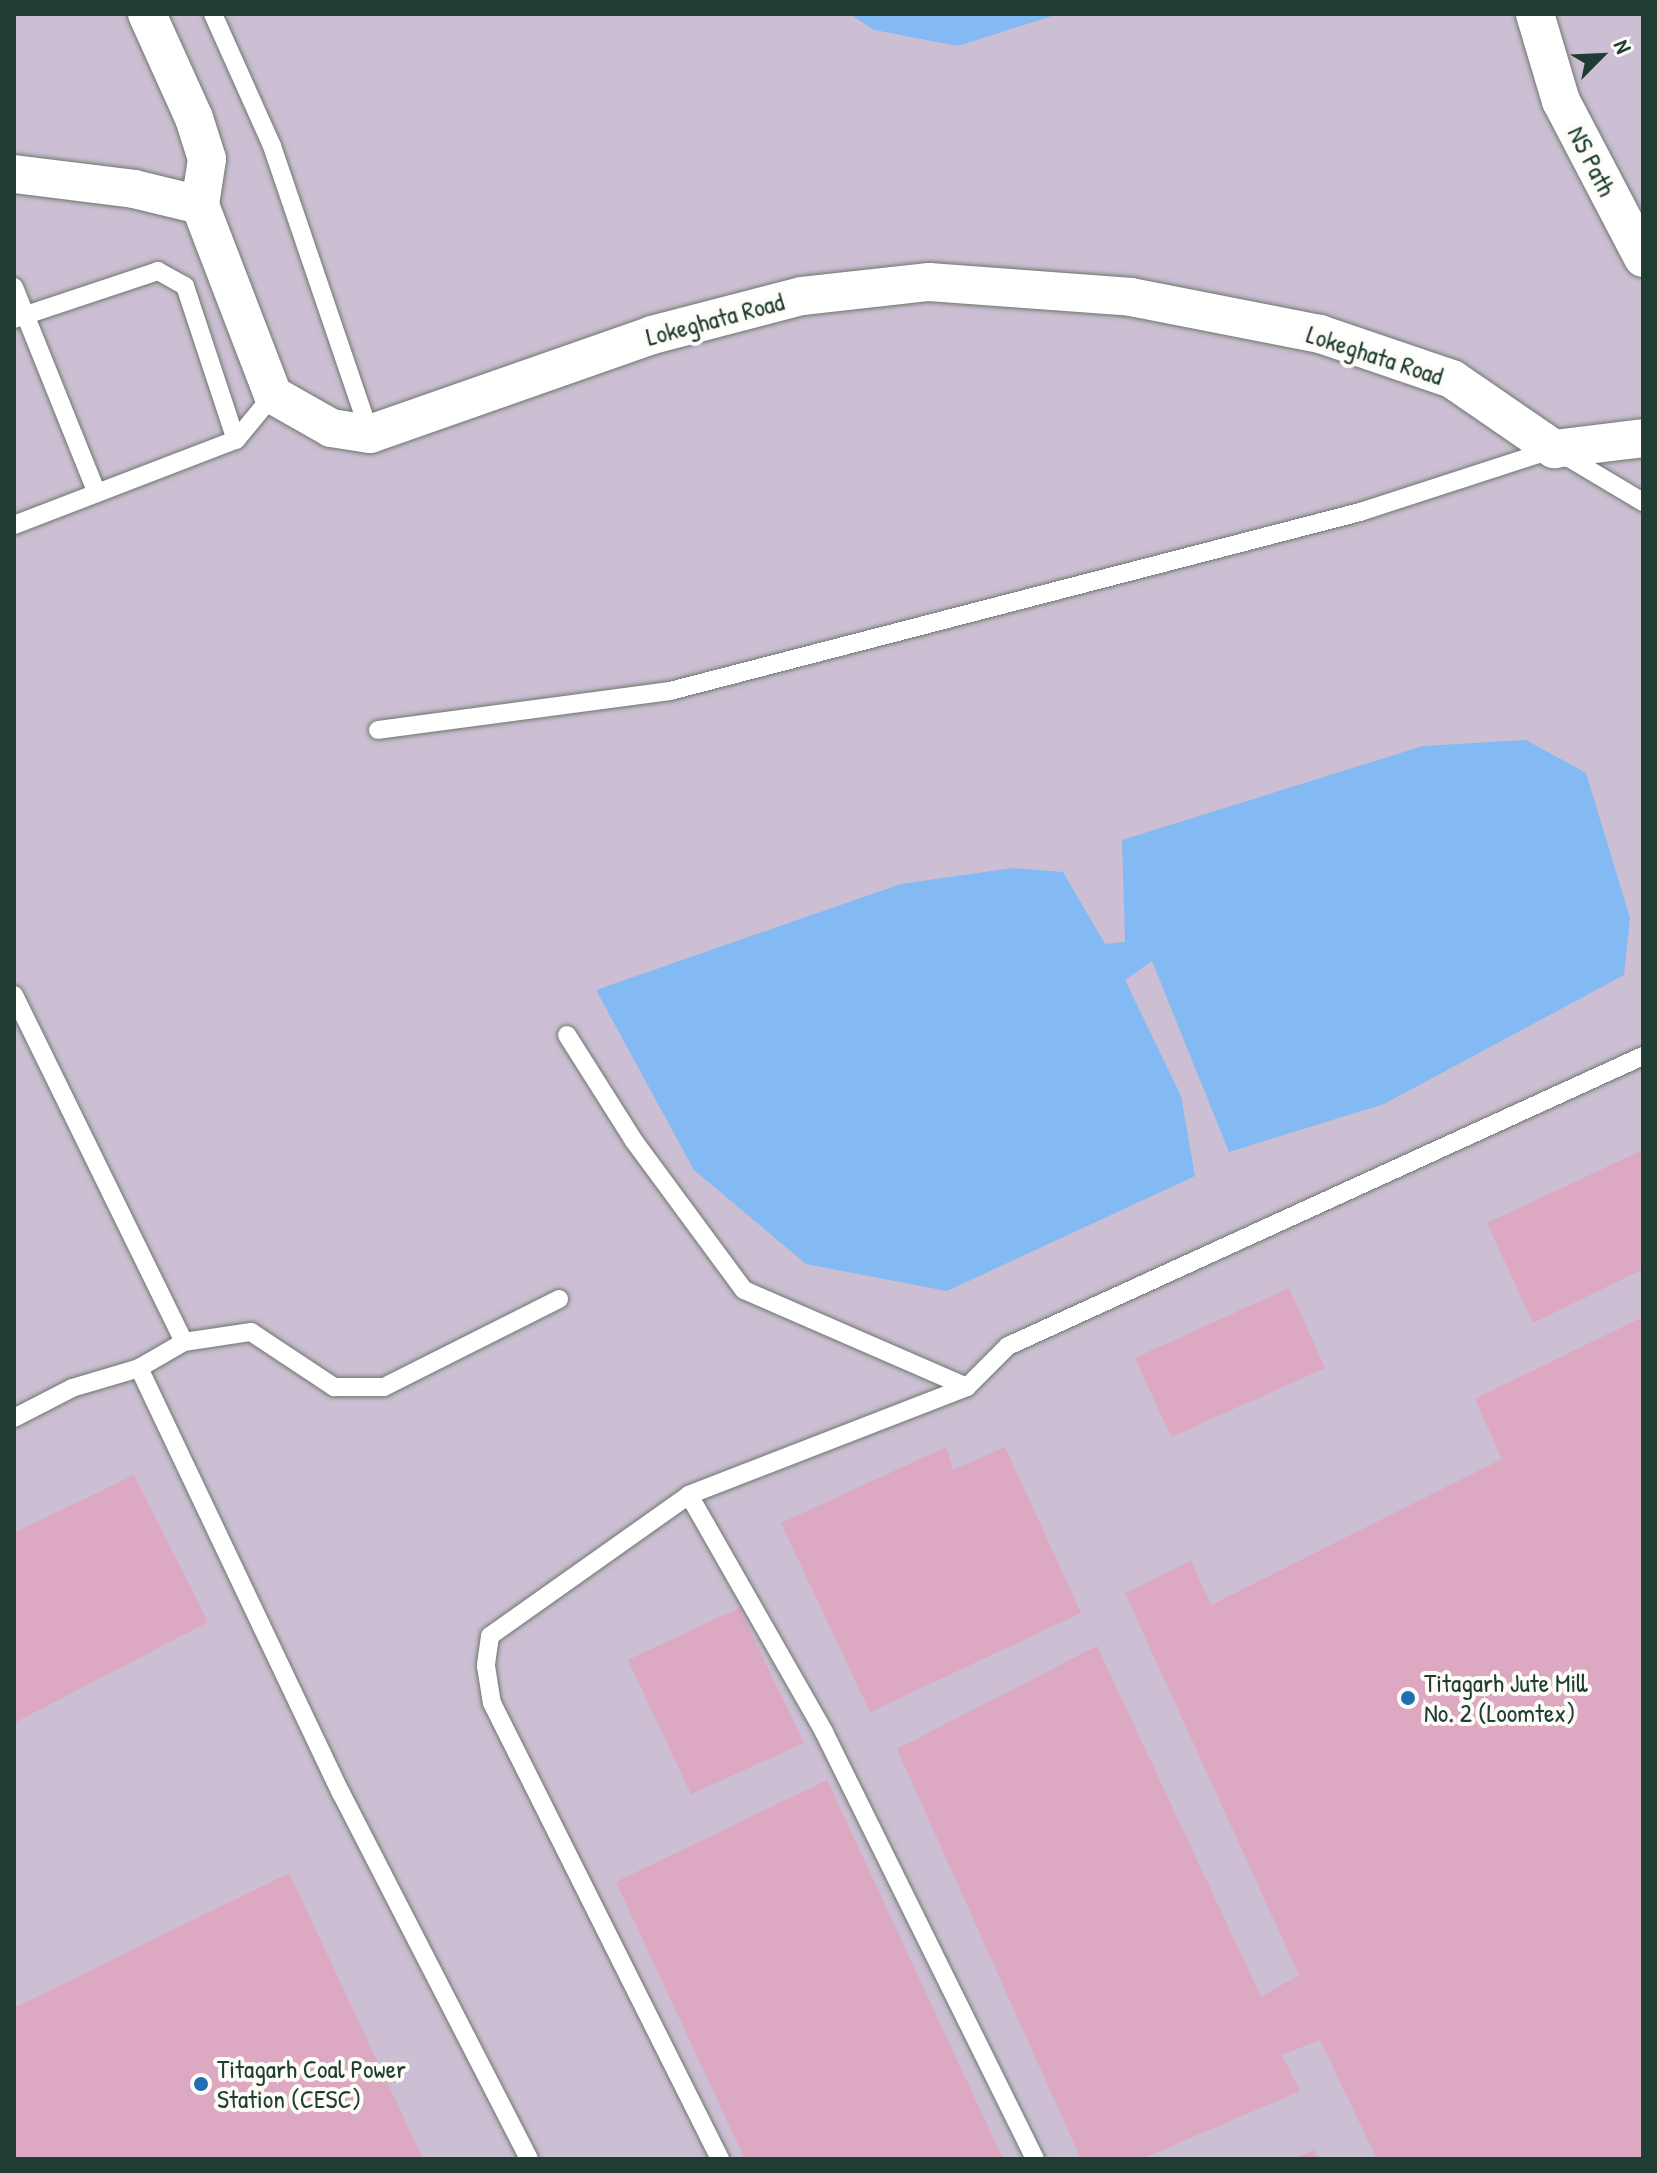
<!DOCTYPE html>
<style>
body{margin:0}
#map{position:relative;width:1657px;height:2173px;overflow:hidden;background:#f5e7cf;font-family:"Patrick Hand",sans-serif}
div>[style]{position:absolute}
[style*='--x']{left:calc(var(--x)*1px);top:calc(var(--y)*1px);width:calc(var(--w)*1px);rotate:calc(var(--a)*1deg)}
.industrial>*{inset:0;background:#ccbed3}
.water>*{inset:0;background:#83baf3}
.building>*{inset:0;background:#dda8c1}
.roads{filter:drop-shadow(0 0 2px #6a786a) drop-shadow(0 0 2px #6a786a)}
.lane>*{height:18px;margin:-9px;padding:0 9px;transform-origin:9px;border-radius:9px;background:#fff}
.street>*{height:38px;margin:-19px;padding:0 19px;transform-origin:19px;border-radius:19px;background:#fff}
.dots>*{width:22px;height:22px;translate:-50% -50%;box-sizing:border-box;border:4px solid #fdfcf7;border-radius:50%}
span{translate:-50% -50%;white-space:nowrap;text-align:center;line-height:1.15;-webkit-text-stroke:8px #fdfcf7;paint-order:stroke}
.street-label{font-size:26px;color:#1f3d34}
.poi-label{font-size:26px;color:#1f3d34}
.left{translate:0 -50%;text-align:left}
.frame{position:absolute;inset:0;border:16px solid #1f3d34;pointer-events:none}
.north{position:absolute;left:1561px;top:16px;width:80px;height:80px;-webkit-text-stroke:6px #fdfcf7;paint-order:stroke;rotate:66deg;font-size:22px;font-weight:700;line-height:32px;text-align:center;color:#1f3d34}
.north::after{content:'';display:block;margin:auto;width:28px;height:36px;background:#1f3d34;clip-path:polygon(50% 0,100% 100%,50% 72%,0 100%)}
</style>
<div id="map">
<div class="industrial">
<div style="clip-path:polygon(14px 14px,1643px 14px,1643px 2159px,14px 2159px)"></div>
</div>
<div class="water">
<div style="clip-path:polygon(850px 14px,1058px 14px,958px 46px,874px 30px)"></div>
<div style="clip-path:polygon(1526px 740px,1586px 773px,1630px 918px,1624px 975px,1384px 1104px,1229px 1152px,1152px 961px,1125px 980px,1181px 1096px,1195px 1176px,947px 1291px,806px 1264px,694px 1170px,596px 990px,901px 884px,1013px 868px,1063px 872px,1105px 944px,1125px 942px,1122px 840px,1423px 746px)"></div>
</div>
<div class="building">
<div style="clip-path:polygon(1643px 1150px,1643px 1269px,1533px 1323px,1487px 1223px)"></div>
<div style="clip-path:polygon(1289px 1288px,1325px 1368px,1171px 1437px,1135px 1358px)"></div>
<div style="clip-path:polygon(1643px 1317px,1643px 2159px,1377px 2159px,1320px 2040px,1282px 2055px,1300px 2091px,1141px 2159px,1081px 2159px,897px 1749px,1097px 1646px,1261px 1997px,1299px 1975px,1125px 1593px,1191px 1561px,1211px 1605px,1502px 1459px,1475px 1399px)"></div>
<div style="clip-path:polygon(946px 1447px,953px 1470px,1005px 1447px,1081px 1613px,870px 1712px,781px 1523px)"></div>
<div style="clip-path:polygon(134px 1475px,208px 1622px,14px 1723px,14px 1533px)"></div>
<div style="clip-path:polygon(739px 1608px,804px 1743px,691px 1794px,628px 1660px)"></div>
<div style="clip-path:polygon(827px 1780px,1003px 2159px,745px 2159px,616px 1882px)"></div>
<div style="clip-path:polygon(289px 1873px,423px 2159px,14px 2159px,14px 2008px)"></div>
<div style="clip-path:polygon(1314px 2150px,1318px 2159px,1294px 2159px)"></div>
</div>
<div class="roads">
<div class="lane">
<div style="--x:213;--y:14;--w:145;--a:65.9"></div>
<div style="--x:272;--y:146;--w:304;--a:71.2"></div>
<div style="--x:14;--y:287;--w:222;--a:68.1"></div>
<div style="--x:14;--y:319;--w:152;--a:-18.4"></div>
<div style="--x:158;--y:271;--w:31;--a:29"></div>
<div style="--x:185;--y:286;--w:162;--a:71.7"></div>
<div style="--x:14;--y:525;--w:238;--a:-21"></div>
<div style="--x:236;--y:440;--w:58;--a:-50.6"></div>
<div style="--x:378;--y:730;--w:295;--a:-7.6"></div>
<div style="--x:670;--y:691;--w:713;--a:-14.54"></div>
<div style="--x:1360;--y:512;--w:204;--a:-18"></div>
<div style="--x:1554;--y:449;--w:104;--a:30.8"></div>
<div style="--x:14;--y:995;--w:386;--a:63.9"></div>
<div style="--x:567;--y:1035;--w:125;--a:57.7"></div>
<div style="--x:634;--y:1141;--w:185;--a:53.6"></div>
<div style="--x:744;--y:1290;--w:243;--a:23.5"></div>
<div style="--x:967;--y:1387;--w:298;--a:158.8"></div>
<div style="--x:689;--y:1495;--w:273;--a:60.3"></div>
<div style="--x:824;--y:1732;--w:476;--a:63.7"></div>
<div style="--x:139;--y:1368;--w:52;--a:-30"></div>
<div style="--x:184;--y:1342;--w:68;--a:-8.5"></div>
<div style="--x:251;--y:1332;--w:100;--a:33.5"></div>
<div style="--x:334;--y:1387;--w:50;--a:0"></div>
<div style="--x:384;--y:1387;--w:196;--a:-26.7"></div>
<div style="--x:967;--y:1387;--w:58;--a:-45"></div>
<div style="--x:1008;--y:1346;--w:698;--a:-24.55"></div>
<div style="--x:14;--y:1418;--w:65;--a:-27.3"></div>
<div style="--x:72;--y:1388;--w:70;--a:-16.6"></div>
<div style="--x:139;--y:1368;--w:471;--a:64.6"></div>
<div style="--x:341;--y:1793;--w:411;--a:62.8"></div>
<div style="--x:689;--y:1495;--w:244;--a:144.7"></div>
<div style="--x:490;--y:1636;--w:30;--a:98"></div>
<div style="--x:486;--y:1666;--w:37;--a:81"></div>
<div style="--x:492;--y:1703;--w:510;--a:63.43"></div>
</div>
<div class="street">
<div style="--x:147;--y:14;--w:114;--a:65.7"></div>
<div style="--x:194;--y:118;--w:43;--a:72.4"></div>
<div style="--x:207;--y:159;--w:47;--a:98.7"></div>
<div style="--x:200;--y:205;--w:204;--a:69"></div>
<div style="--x:273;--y:395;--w:67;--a:29.6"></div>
<div style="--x:331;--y:428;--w:39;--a:9"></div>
<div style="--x:370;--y:434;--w:299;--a:-19.3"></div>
<div style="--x:652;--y:335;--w:155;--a:-14.6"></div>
<div style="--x:802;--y:296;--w:128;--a:-6.3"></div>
<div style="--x:929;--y:282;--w:203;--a:4.2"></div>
<div style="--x:1131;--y:297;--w:193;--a:11.1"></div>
<div style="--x:1320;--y:334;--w:139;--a:18.8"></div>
<div style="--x:1452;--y:379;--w:124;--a:34.5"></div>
<div style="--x:1554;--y:449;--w:90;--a:-7"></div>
<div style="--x:1535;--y:14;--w:91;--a:73.4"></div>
<div style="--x:1561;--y:101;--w:177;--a:62.4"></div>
<div style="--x:14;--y:174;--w:121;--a:7.1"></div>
<div style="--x:134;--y:189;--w:68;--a:13.6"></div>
</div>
</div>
<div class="dots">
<div style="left:1408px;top:1698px;background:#1f6fb2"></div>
<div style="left:201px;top:2084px;background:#1f6fb2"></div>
</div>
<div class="street-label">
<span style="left:1592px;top:161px;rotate:63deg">NS Path</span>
<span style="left:715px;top:319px;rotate:-15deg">Lokeghata Road</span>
<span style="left:1375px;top:355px;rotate:18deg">Lokeghata Road</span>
</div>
<div class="poi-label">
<span class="left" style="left:1424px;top:1698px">Titagarh Jute Mill<br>No. 2 (Loomtex)</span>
<span class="left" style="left:217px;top:2084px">Titagarh Coal Power<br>Station (CESC)</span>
</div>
<div class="frame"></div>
<div class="north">N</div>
</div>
